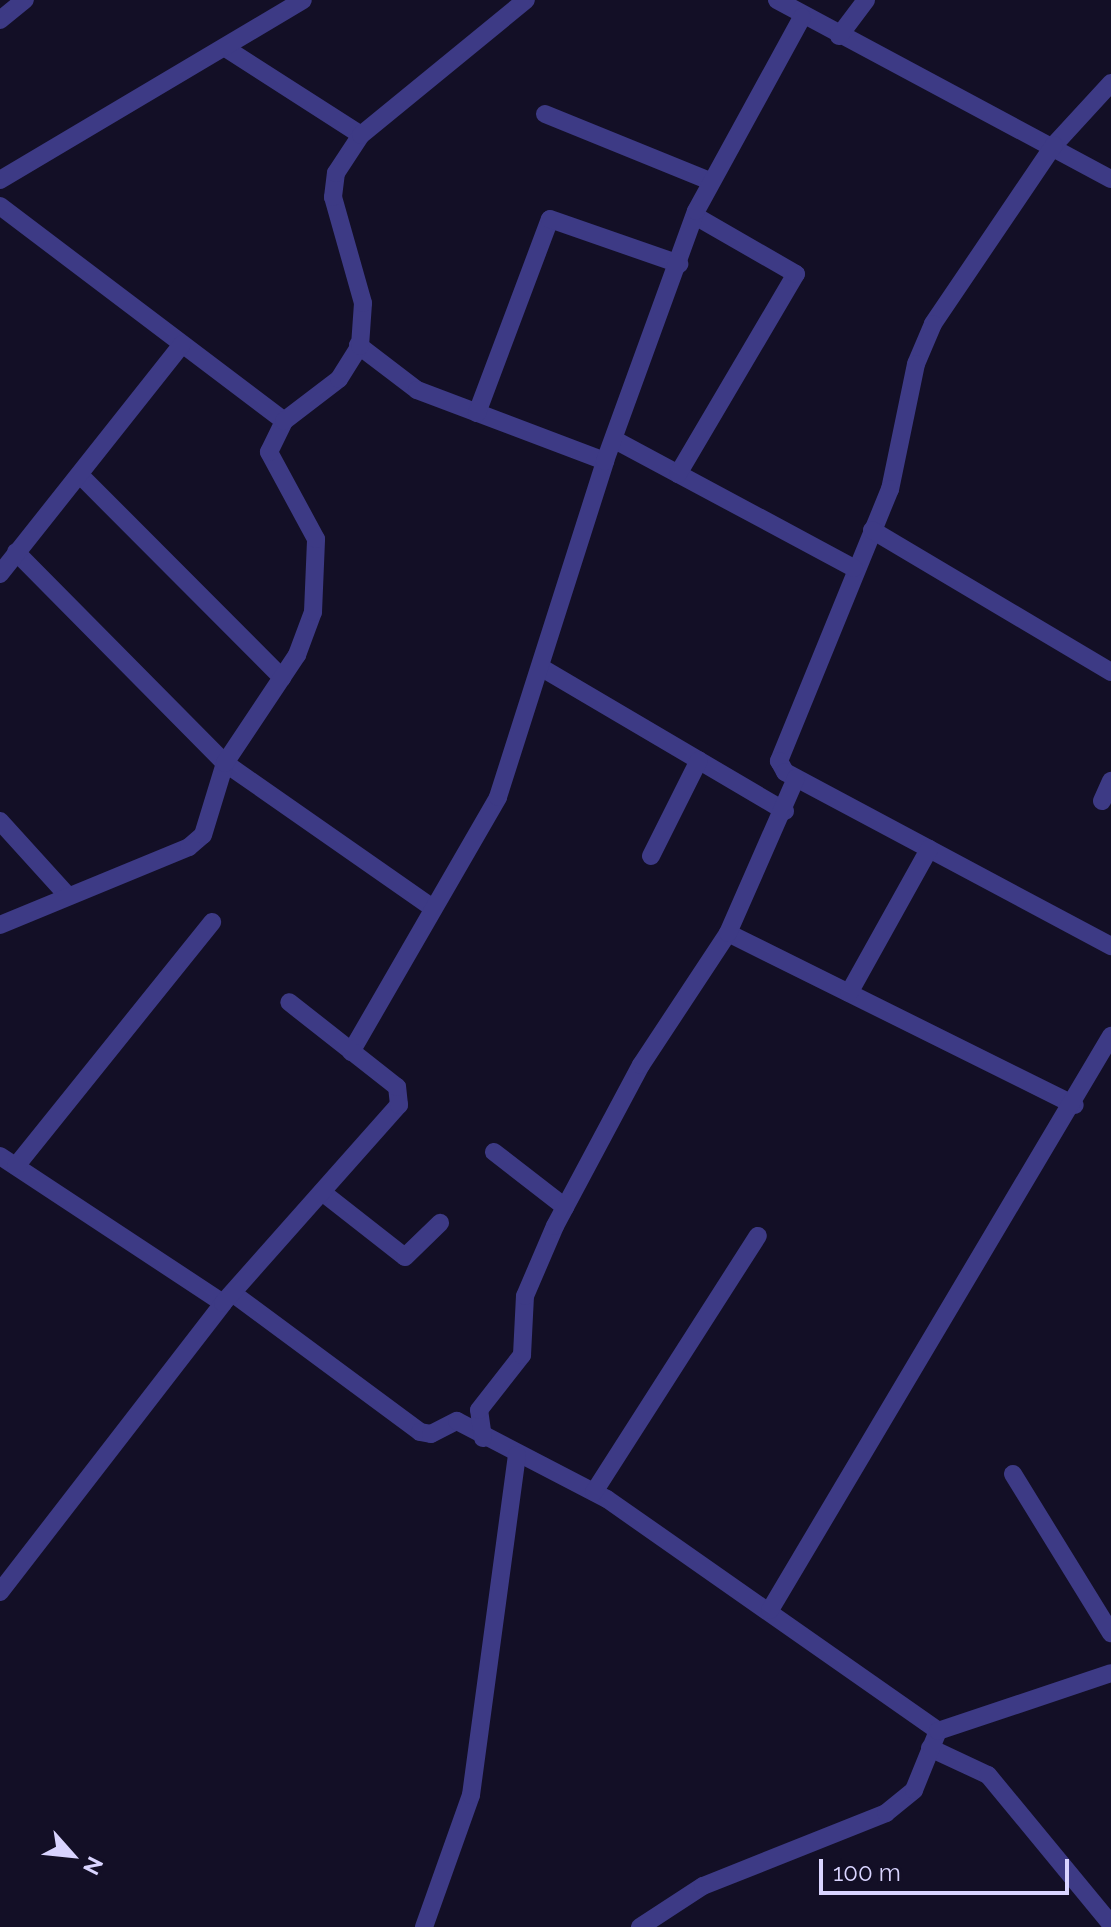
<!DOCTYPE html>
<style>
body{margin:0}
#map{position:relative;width:1111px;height:1927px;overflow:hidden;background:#130f26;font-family:Raleway,sans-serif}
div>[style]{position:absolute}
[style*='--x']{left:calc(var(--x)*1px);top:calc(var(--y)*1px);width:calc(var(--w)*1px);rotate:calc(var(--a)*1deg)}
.minor>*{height:18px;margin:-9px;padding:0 9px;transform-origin:9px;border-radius:9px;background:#3d3a85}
span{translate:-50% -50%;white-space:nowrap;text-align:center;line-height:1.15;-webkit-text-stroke:7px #130f26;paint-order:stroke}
.north{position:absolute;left:32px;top:1815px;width:80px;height:80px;-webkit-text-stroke:6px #130f26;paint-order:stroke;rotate:117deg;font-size:22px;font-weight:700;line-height:32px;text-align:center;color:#d9d4ff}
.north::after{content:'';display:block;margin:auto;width:28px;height:36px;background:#d9d4ff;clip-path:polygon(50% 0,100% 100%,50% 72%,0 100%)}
.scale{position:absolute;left:819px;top:1859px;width:250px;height:36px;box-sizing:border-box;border:4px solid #d9d4ff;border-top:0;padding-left:10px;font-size:24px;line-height:28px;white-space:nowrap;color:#d9d4ff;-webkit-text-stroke:6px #130f26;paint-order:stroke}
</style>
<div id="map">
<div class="minor">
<div style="--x:777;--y:0;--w:379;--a:28.2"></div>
<div style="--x:0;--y:20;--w:32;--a:-39"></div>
<div style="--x:839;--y:36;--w:45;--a:-53.1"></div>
<div style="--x:227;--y:49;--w:159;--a:32.7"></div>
<div style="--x:1111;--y:83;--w:84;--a:132.6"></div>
<div style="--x:1054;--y:145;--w:216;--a:124.1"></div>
<div style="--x:933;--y:324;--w:43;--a:113"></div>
<div style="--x:916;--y:364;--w:128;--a:101.7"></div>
<div style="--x:890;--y:489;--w:294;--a:112.2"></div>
<div style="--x:779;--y:761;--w:13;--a:61"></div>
<div style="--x:785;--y:772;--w:370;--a:28.1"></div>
<div style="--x:545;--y:114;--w:178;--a:22.1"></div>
<div style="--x:0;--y:180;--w:352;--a:-30.7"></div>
<div style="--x:0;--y:206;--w:356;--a:37.1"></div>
<div style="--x:358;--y:345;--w:74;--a:37.3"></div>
<div style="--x:417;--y:390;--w:201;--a:20.7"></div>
<div style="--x:477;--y:413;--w:207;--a:-69.4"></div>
<div style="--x:550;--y:219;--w:137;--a:19.2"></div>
<div style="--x:615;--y:440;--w:271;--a:28.2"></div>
<div style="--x:678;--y:474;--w:232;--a:-59.5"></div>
<div style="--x:796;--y:274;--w:116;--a:-150.1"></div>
<div style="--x:81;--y:476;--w:285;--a:45.1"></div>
<div style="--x:872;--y:530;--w:278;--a:30.7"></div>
<div style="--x:16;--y:552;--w:297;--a:45.3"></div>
<div style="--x:225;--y:763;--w:254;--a:34.9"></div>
<div style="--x:0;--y:574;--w:293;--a:-51.6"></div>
<div style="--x:542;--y:668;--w:282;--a:30.5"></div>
<div style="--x:1102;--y:801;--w:22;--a:-66"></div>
<div style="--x:0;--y:821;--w:100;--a:47.8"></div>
<div style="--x:651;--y:856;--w:107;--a:-63.4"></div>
<div style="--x:0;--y:925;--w:204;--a:-22.4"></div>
<div style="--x:189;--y:847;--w:18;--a:-41"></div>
<div style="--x:203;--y:835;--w:75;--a:-73"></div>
<div style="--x:225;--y:763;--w:130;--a:-56.3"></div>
<div style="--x:297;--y:655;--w:46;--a:-69.6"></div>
<div style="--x:313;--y:612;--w:73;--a:-87.6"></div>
<div style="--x:316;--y:539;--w:99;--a:-118.4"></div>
<div style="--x:269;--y:452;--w:34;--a:-64"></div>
<div style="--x:284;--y:421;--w:69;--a:-37.4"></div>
<div style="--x:339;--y:379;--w:39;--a:-58"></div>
<div style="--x:360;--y:346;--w:43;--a:-86"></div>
<div style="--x:363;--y:303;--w:110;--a:-105.8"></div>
<div style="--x:333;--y:197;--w:24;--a:-83"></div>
<div style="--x:336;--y:173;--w:45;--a:-56.7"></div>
<div style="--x:361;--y:135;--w:213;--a:-39.3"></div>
<div style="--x:728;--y:933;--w:387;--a:26.4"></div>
<div style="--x:849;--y:993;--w:165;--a:-60.9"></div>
<div style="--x:351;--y:1052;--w:294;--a:-60"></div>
<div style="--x:498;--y:797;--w:353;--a:-72.3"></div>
<div style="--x:605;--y:461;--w:266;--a:-70"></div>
<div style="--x:696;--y:211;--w:221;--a:-61.3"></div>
<div style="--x:494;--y:1152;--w:90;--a:37.8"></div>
<div style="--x:0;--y:1156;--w:267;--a:33.4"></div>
<div style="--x:16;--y:1166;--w:313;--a:-51.2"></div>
<div style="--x:322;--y:1192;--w:105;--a:38.1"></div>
<div style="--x:405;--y:1257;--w:49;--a:-44.2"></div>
<div style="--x:235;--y:1295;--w:230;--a:36.5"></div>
<div style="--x:420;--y:1432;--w:11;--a:10"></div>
<div style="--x:431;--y:1434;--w:29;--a:-27"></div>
<div style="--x:457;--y:1421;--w:169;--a:27.5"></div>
<div style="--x:607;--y:1499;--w:404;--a:35"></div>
<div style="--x:483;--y:1438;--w:28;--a:-98"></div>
<div style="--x:479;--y:1410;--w:70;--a:-52"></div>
<div style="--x:522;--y:1355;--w:59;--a:-87.1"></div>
<div style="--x:525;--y:1296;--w:76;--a:-66.8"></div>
<div style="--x:555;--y:1226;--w:183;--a:-61.9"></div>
<div style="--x:641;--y:1065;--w:158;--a:-56.6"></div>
<div style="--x:728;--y:933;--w:169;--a:-66.3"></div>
<div style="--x:1013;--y:1474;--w:187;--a:58.4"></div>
<div style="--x:594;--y:1492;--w:304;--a:-57.4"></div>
<div style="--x:0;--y:1592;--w:365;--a:-52.3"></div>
<div style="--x:223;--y:1303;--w:265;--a:-48.4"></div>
<div style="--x:399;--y:1105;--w:18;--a:-96"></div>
<div style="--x:397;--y:1087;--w:137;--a:-141.8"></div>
<div style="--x:770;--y:1610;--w:668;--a:-59.29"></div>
<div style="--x:930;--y:1748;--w:64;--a:25"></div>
<div style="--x:988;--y:1775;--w:193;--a:50.5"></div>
<div style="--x:424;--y:1927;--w:140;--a:-70.4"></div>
<div style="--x:471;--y:1795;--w:343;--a:-82.3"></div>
<div style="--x:640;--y:1927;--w:75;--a:-33.1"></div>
<div style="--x:703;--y:1886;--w:197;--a:-21.7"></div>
<div style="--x:886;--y:1813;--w:36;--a:-39"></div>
<div style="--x:914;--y:1790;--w:64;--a:-67.9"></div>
<div style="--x:938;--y:1731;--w:182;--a:-18.5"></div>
</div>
<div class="north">N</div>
<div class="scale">100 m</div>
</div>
